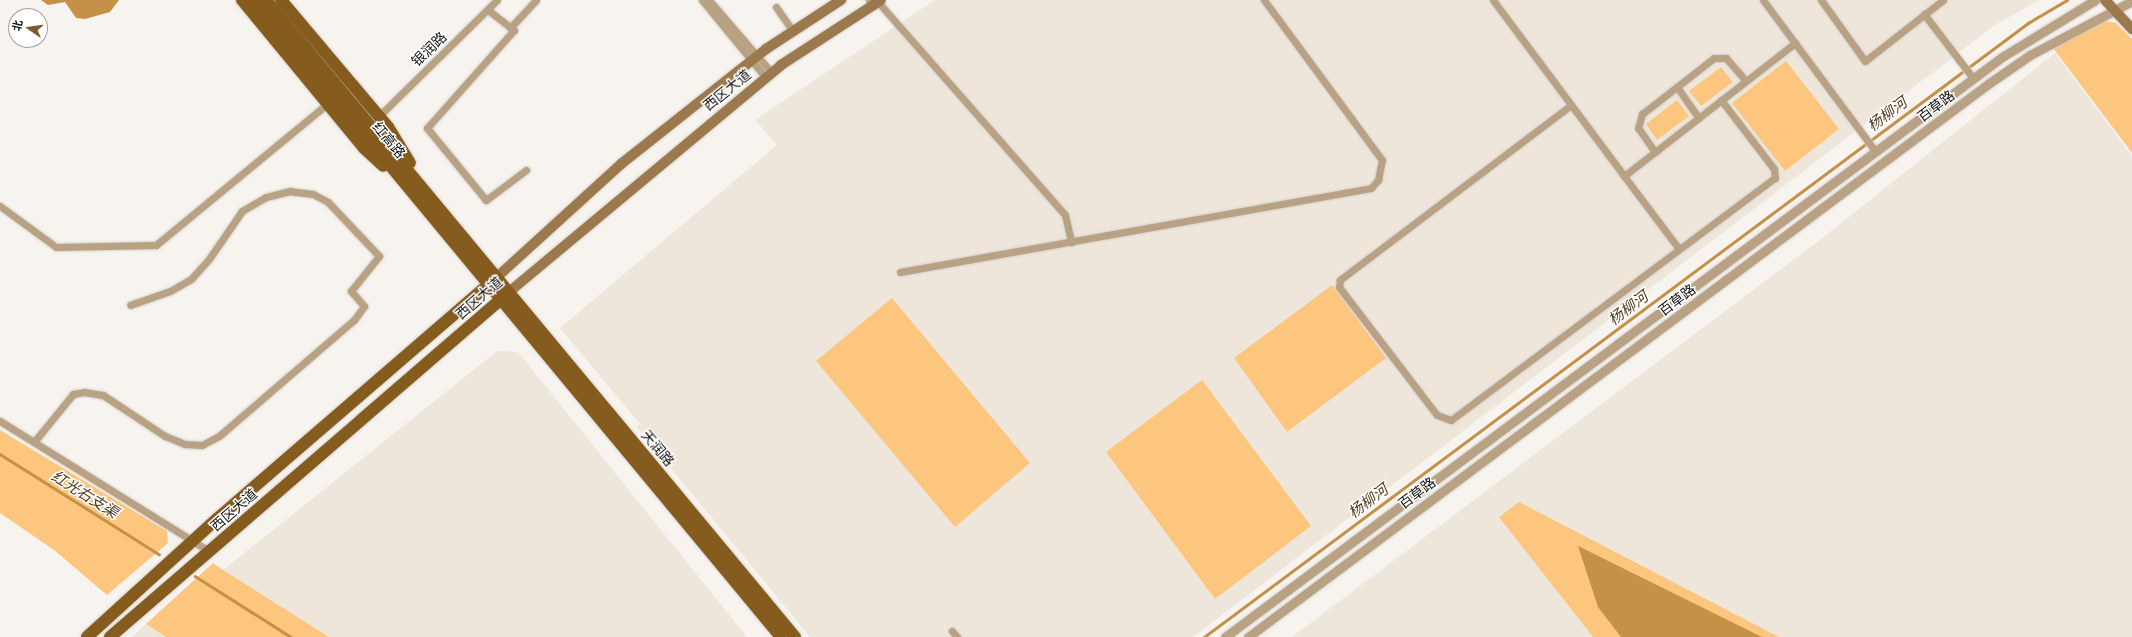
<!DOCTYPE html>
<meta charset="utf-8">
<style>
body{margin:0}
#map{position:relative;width:2132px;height:637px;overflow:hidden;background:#f7f3ee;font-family:"Libre Baskerville","Noto Sans SC",serif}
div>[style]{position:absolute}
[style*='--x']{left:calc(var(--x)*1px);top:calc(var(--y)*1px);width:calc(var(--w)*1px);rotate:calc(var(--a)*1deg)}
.built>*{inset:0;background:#efe6db}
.green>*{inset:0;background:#fcc67f}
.water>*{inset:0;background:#c59047}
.stream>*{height:2.5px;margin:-1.25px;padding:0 1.25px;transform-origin:1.25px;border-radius:1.25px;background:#c59047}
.roads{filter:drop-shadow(0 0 1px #d2cfca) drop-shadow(0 0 1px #d2cfca)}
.minor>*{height:7px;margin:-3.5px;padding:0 3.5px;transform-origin:3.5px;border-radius:3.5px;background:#b9a184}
.tertiary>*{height:9px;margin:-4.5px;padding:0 4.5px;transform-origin:4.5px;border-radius:4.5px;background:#b9a184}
.secondary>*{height:10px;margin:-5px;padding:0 5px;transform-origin:5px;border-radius:5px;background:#9b794c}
.primary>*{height:12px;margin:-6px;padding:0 6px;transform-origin:6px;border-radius:6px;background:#865c1e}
span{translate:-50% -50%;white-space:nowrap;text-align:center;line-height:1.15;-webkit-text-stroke:3px #fff;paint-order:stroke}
.street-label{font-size:14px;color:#12110f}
.water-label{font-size:15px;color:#523b1c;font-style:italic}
.north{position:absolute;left:8px;top:8px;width:40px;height:40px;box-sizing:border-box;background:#fff;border:1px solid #a0a09f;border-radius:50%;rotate:283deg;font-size:11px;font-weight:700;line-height:16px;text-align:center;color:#12110f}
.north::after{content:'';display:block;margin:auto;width:14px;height:18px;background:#7a5b30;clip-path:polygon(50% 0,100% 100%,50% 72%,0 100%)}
</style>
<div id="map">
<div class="built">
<div style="clip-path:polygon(935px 0,2039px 0,1995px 25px,1193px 637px,810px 637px,637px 427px,640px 424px,560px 328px,777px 145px,755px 120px)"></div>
<div style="clip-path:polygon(2055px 53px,2132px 156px,2132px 637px,1292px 637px,1825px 236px)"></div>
<div style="clip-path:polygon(497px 351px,518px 352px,747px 637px,329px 637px,223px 570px)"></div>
<div style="clip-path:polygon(146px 624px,166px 637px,132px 637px)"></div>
</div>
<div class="green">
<div style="clip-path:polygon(2105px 21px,2116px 23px,2132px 39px,2132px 153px,2053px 48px)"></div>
<div style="clip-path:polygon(1786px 61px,1839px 129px,1785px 171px,1732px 103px)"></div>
<div style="clip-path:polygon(1721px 67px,1733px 82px,1701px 106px,1689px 91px)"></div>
<div style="clip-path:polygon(1677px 100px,1689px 116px,1657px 140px,1646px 124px)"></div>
<div style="clip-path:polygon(1332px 285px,1386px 358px,1287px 432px,1234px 358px)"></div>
<div style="clip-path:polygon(892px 298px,1030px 463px,955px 527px,816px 361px)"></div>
<div style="clip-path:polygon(1202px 380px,1311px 526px,1215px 599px,1106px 452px)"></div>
<div style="clip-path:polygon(0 430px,167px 531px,168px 543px,107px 595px,54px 550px,0 513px)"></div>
<div style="clip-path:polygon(1519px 502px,1779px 637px,1593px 637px,1499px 517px)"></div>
<div style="clip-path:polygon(213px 563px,223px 570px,329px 637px,166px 637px,146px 624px)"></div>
</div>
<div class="water">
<div style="clip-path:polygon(41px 0,119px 0,110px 12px,85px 19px,76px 18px,65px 2px,48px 5px)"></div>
<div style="clip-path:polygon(1578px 546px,1762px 637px,1621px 637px,1598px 607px)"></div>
</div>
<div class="stream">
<div style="--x:0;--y:454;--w:188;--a:32.2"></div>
<div style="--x:195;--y:576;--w:114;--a:32.4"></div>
<div style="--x:1204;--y:637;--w:1028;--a:-36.69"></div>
<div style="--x:2028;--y:23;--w:45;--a:-30.5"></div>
</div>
<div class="roads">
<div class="minor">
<div style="--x:702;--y:0;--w:101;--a:50.6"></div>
<div style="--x:709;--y:0;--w:96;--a:49.2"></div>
<div style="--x:869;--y:0;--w:9;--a:13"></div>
<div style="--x:878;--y:2;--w:283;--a:48.7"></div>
<div style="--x:1065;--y:215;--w:28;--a:77"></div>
<div style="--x:1493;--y:0;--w:219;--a:53.3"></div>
<div style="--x:1624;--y:176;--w:217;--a:-37.9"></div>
<div style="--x:1763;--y:0;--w:188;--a:53.4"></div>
<div style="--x:1821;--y:0;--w:75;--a:54.2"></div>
<div style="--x:1865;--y:61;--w:99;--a:-38"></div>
<div style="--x:776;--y:7;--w:29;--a:55"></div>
<div style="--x:488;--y:10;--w:33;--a:38"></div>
<div style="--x:514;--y:30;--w:131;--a:131.6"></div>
<div style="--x:427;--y:128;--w:93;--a:50.7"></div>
<div style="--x:486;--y:200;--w:50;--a:-36.9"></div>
<div style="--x:1924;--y:14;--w:81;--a:52.6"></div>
<div style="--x:510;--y:28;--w:38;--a:-47"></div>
<div style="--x:1677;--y:87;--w:38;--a:55"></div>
<div style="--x:1571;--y:105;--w:290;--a:142.9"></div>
<div style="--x:1340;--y:280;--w:7;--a:98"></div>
<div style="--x:1339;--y:287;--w:161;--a:52.6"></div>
<div style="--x:1437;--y:415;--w:15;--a:20"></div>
<div style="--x:1451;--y:420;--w:404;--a:-36.8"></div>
<div style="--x:1775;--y:178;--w:9;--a:-96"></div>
<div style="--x:1774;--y:169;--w:87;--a:-127.5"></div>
<div style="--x:379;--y:116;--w:165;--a:-44.5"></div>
<div style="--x:1655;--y:152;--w:29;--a:-125"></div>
<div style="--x:1638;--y:128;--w:15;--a:-74"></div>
<div style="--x:1642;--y:114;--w:91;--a:-37.9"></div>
<div style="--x:1714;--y:58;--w:12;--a:0"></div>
<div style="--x:1726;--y:58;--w:30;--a:49"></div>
<div style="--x:1624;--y:176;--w:91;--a:53"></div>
<div style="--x:0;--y:206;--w:69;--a:36.2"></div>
<div style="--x:56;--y:247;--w:100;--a:-1.1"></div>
<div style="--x:156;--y:245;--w:222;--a:-39.5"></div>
<div style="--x:900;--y:272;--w:478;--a:-10.1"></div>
<div style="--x:1371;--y:188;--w:11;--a:-49"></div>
<div style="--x:1378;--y:180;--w:20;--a:-79"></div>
<div style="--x:1382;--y:160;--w:199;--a:-126.4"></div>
<div style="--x:0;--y:421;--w:246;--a:31.9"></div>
<div style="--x:34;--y:442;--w:62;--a:-50.9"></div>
<div style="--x:73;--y:394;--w:11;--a:-10"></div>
<div style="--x:84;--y:392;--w:19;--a:9"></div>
<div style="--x:103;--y:395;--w:74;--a:33.5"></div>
<div style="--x:165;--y:436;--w:22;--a:22"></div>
<div style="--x:185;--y:444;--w:17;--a:3"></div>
<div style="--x:202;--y:445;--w:19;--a:-28"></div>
<div style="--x:219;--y:436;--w:178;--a:-40.7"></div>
<div style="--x:354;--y:320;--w:17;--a:-54"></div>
<div style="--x:364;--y:306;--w:20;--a:-131"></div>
<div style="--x:351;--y:291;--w:45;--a:-51.3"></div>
<div style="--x:379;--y:256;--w:74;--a:-133.4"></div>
<div style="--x:328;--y:202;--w:17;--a:-152"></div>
<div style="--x:313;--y:194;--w:23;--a:-173"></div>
<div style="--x:290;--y:191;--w:25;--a:166"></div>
<div style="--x:266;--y:197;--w:28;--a:150"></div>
<div style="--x:242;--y:211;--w:58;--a:124.5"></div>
<div style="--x:209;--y:259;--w:27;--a:132"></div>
<div style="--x:191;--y:279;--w:24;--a:150"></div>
<div style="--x:170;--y:291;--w:42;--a:160.7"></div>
<div style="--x:952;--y:631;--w:8;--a:50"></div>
</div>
<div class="tertiary">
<div style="--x:1225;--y:637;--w:970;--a:-36.74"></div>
<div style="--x:2002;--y:57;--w:109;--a:-31.5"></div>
<div style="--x:1248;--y:637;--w:924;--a:-36.77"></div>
<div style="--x:1988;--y:84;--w:51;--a:-34.6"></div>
<div style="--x:2030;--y:55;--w:115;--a:-27.9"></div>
</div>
<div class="secondary">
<div style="--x:2105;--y:0;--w:40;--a:47"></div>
<div style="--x:497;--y:277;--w:168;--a:-42.3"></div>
<div style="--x:621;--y:164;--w:185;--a:-38.4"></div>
<div style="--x:766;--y:49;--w:90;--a:-33.2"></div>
<div style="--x:509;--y:292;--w:354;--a:-39.8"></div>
<div style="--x:781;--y:65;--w:119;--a:-33"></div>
</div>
<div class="primary">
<div style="--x:242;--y:0;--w:192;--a:50.5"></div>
<div style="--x:364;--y:148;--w:26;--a:43"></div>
<div style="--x:253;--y:0;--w:827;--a:50.35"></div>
<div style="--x:266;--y:0;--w:828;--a:50.29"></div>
<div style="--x:281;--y:0;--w:166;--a:49.9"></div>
<div style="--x:388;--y:127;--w:42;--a:58.6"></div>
<div style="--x:87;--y:637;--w:177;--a:-42.3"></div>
<div style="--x:218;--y:518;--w:364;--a:-40.8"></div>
<div style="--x:110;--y:637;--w:525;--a:-40.83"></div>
</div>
</div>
<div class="street-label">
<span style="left:429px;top:49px;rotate:-44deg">银润路</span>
<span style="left:727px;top:90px;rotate:-39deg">西区大道</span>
<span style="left:1936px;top:106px;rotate:-37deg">百草路</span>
<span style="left:389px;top:140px;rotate:50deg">红高路</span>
<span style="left:479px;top:298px;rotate:-41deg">西区大道</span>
<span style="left:1677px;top:300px;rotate:-37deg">百草路</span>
<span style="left:658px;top:448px;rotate:50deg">天润路</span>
<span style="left:1417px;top:493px;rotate:-37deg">百草路</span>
<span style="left:234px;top:510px;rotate:-41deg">西区大道</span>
</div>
<div class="water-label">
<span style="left:1887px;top:114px;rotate:-37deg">杨柳河</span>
<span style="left:1628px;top:308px;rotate:-37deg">杨柳河</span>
<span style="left:85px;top:494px;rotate:32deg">红光右支渠</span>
<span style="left:1368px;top:501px;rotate:-37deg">杨柳河</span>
</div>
<div class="north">北</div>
</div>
